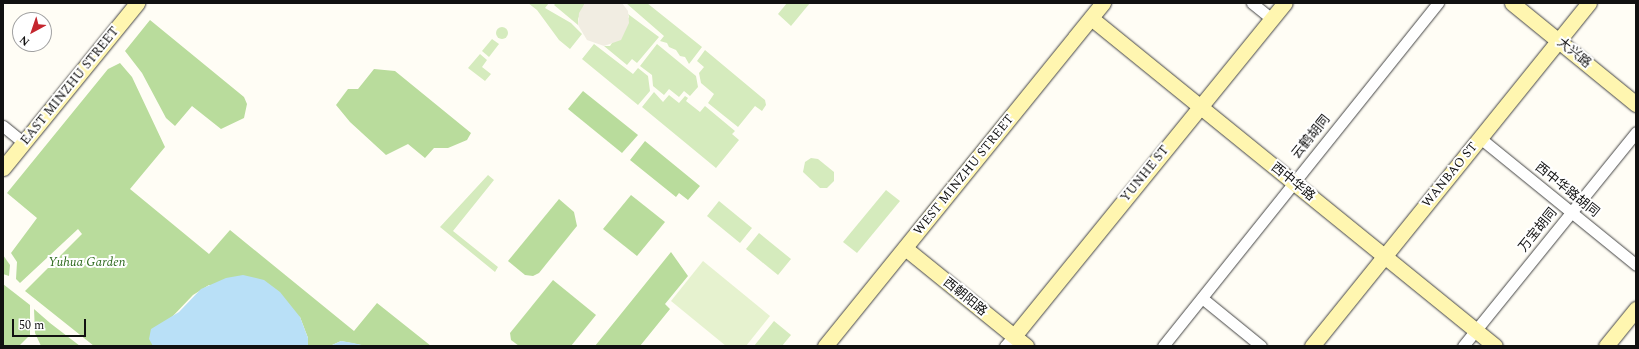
<!DOCTYPE html>
<meta charset="utf-8">
<style>
body{margin:0}
#map{position:relative;width:1639px;height:349px;overflow:hidden;background:#fffdf5;font-family:Spectral,"Noto Sans SC",serif}
div>[style]{position:absolute}
[style*='--x']{left:calc(var(--x)*1px);top:calc(var(--y)*1px);width:calc(var(--w)*1px);rotate:calc(var(--a)*1deg)}
.green>*{inset:0;background:#d5ebbd}
.round{border-radius:50%}
.forest>*{inset:0;background:#b9dc9c}
.pitch>*{inset:0;background:#e6f2cf}
.plaza>*{inset:0;background:#f1ede2}
.water>*{inset:0;background:#b9e0f7}
.roads{filter:drop-shadow(0 0 1px #444) drop-shadow(0 0 1px #444)}
.street>*{height:11px;margin:-5.5px;padding:0 5.5px;transform-origin:5.5px;border-radius:5.5px;background:#fff}
.secondary>*{height:15px;margin:-7.5px;padding:0 7.5px;transform-origin:7.5px;border-radius:7.5px;background:#fff6b0}
span{translate:-50% -50%;white-space:nowrap;text-align:center;line-height:1.15;-webkit-text-stroke:4px #fff;paint-order:stroke}
.street-label{font-size:13px;color:#111}
.park-label{font-size:13px;color:#2f6b1f;font-style:italic}
.frame{position:absolute;inset:0;border:4px solid #111;pointer-events:none}
.north{position:absolute;left:12px;top:12px;width:40px;height:40px;box-sizing:border-box;background:#fff;border:1px solid #a0a0a0;border-radius:50%;rotate:220deg;font-size:11px;font-weight:700;line-height:16px;text-align:center;color:#111}
.north::after{content:'';display:block;margin:auto;width:14px;height:18px;background:#c4262e;clip-path:polygon(50% 0,100% 100%,50% 72%,0 100%)}
.scale{position:absolute;left:12px;top:319px;width:74px;height:18px;box-sizing:border-box;border:2px solid #111;border-top:0;padding-left:5px;font-size:12px;line-height:14px;white-space:nowrap;color:#111;-webkit-text-stroke:3px #fff;paint-order:stroke}
</style>
<div id="map">
<div class="green">
<div style="clip-path:polygon(528px 3px,549px 3px,545px 8px,571px 23px,582px 34px,570px 49px,559px 40px,537px 10px)"></div>
<div style="clip-path:polygon(556px 3px,585px 3px,578px 19px,578px 25px,554px 5px)"></div>
<div style="clip-path:polygon(626px 3px,647px 3px,702px 47px,689px 64px,685px 57px,680px 56px,676px 50px,669px 47px,667px 43px,660px 41px,664px 36px)"></div>
<div style="clip-path:polygon(787px 3px,810px 3px,791px 26px,778px 14px)"></div>
<div style="clip-path:polygon(628px 14px,659px 37px,637px 63px,632px 59px,627px 65px,604px 46px,610px 46px,629px 17px)"></div>
<div class="round" style="left:496px;top:27px;width:12px;height:12px"></div>
<div style="clip-path:polygon(492px 39px,499px 44px,489px 57px,482px 51px)"></div>
<div style="clip-path:polygon(594px 44px,633px 74px,638px 68px,648px 76px,650px 91px,638px 105px,582px 59px)"></div>
<div style="clip-path:polygon(657px 44px,696px 76px,698px 87px,690px 96px,684px 91px,679px 97px,669px 89px,664px 95px,653px 86px,652px 75px,640px 66px)"></div>
<div style="clip-path:polygon(705px 50px,765px 100px,766px 105px,762px 111px,755px 106px,738px 127px,708px 103px,714px 94px,701px 83px,699px 73px,704px 67px,697px 61px)"></div>
<div style="clip-path:polygon(480px 54px,487px 60px,482px 67px,491px 74px,485px 81px,468px 68px)"></div>
<div style="clip-path:polygon(654px 92px,663px 102px,669px 95px,679px 103px,685px 96px,688px 98px,686px 101px,700px 112px,705px 106px,735px 131px,732px 134px,739px 140px,716px 168px,642px 107px)"></div>
<div style="clip-path:polygon(818px 159px,834px 172px,834px 181px,827px 188px,820px 188px,803px 172px,805px 162px,811px 158px)"></div>
<div style="clip-path:polygon(488px 175px,494px 180px,453px 231px,498px 267px,495px 272px,440px 227px)"></div>
<div style="clip-path:polygon(886px 190px,900px 201px,857px 253px,843px 242px)"></div>
<div style="clip-path:polygon(719px 201px,752px 228px,740px 243px,707px 216px)"></div>
<div style="clip-path:polygon(759px 233px,791px 259px,778px 275px,746px 249px)"></div>
<div style="clip-path:polygon(774px 321px,791px 335px,782px 346px,754px 346px)"></div>
</div>
<div class="forest">
<div style="clip-path:polygon(150px 20px,244px 97px,247px 104px,244px 118px,221px 129px,192px 106px,175px 126px,166px 118px,142px 73px,125px 51px)"></div>
<div style="clip-path:polygon(120px 63px,132px 77px,165px 147px,130px 189px,209px 254px,230px 230px,354px 331px,377px 303px,431px 346px,366px 346px,341px 341px,330px 346px,308px 346px,308px 338px,300px 317px,209px 285px,193px 295px,171px 318px,151px 330px,153px 346px,94px 346px,25px 291px,82px 234px,78px 229px,20px 283px,16px 279px,17px 262px,11px 253px,37px 218px,7px 193px,108px 69px)"></div>
<div style="clip-path:polygon(374px 69px,395px 71px,471px 133px,467px 140px,448px 148px,434px 148px,425px 158px,408px 144px,386px 155px,350px 122px,336px 105px,348px 89px,358px 89px)"></div>
<div style="clip-path:polygon(583px 91px,638px 135px,622px 153px,568px 109px)"></div>
<div style="clip-path:polygon(645px 141px,700px 186px,688px 200px,679px 193px,676px 197px,630px 160px)"></div>
<div style="clip-path:polygon(631px 195px,665px 222px,637px 256px,603px 229px)"></div>
<div style="clip-path:polygon(559px 199px,574px 212px,577px 226px,539px 273px,533px 276px,525px 275px,508px 261px)"></div>
<div style="clip-path:polygon(671px 252px,688px 276px,665px 304px,670px 309px,640px 346px,595px 346px)"></div>
<div style="clip-path:polygon(3px 255px,10px 265px,9px 276px,3px 274px)"></div>
<div style="clip-path:polygon(553px 280px,596px 315px,571px 346px,519px 346px,511px 340px,510px 333px)"></div>
<div style="clip-path:polygon(3px 284px,30px 305px,30px 335px,19px 346px,3px 346px)"></div>
<div style="clip-path:polygon(34px 309px,50px 323px,80px 346px,41px 346px,35px 333px)"></div>
</div>
<div class="pitch">
<div style="clip-path:polygon(703px 261px,770px 316px,746px 346px,726px 346px,671px 301px)"></div>
</div>
<div class="plaza">
<div style="clip-path:polygon(585px 3px,622px 3px,628px 11px,629px 23px,621px 40px,604px 46px,587px 40px,578px 25px,579px 13px)"></div>
</div>
<div class="water">
<div style="clip-path:polygon(243px 275px,264px 280px,280px 292px,300px 317px,308px 338px,308px 346px,153px 346px,149px 339px,151px 329px,179px 312px,201px 289px,226px 278px)"></div>
<div style="clip-path:polygon(341px 341px,353px 343px,366px 346px,330px 346px)"></div>
</div>
<div class="roads">
<div class="street">
<div style="--x:1252;--y:3;--w:26;--a:39"></div>
<div style="--x:3;--y:126;--w:27;--a:39"></div>
<div style="--x:1480;--y:138;--w:201;--a:39.1"></div>
<div style="--x:1202;--y:298;--w:76;--a:39.1"></div>
<div style="--x:1005;--y:346;--w:13;--a:-48"></div>
<div style="--x:1163;--y:346;--w:440;--a:-51.3"></div>
<div style="--x:1463;--y:346;--w:275;--a:-51"></div>
</div>
<div class="secondary">
<div style="--x:1512;--y:3;--w:160;--a:39.2"></div>
<div style="--x:1091;--y:18;--w:520;--a:39.07"></div>
<div style="--x:3;--y:168;--w:213;--a:-50.9"></div>
<div style="--x:905;--y:248;--w:156;--a:39"></div>
<div style="--x:1014;--y:336;--w:429;--a:-50.9"></div>
<div style="--x:825;--y:346;--w:442;--a:-51"></div>
<div style="--x:1312;--y:346;--w:441;--a:-51.1"></div>
<div style="--x:1606;--y:346;--w:48;--a:-51"></div>
</div>
</div>
<div class="street-label">
<span style="left:1574px;top:53px;rotate:39deg">大兴路</span>
<span style="left:70px;top:86px;rotate:-51deg">EAST MINZHU STREET</span>
<span style="left:1311px;top:137px;rotate:-51deg">云鹤胡同</span>
<span style="left:1145px;top:174px;rotate:-51deg">YUNHE ST</span>
<span style="left:964px;top:175px;rotate:-51deg">WEST MINZHU STREET</span>
<span style="left:1450px;top:175px;rotate:-51deg">WANBAO ST</span>
<span style="left:1293px;top:182px;rotate:39deg">西中华路</span>
<span style="left:1567px;top:190px;rotate:39deg">西中华路胡同</span>
<span style="left:1538px;top:230px;rotate:-51deg">万宝胡同</span>
<span style="left:965px;top:297px;rotate:39deg">西朝阳路</span>
</div>
<div class="park-label">
<span style="left:87px;top:262px">Yuhua Garden</span>
</div>
<div class="frame"></div>
<div class="north">N</div>
<div class="scale">50 m</div>
</div>
